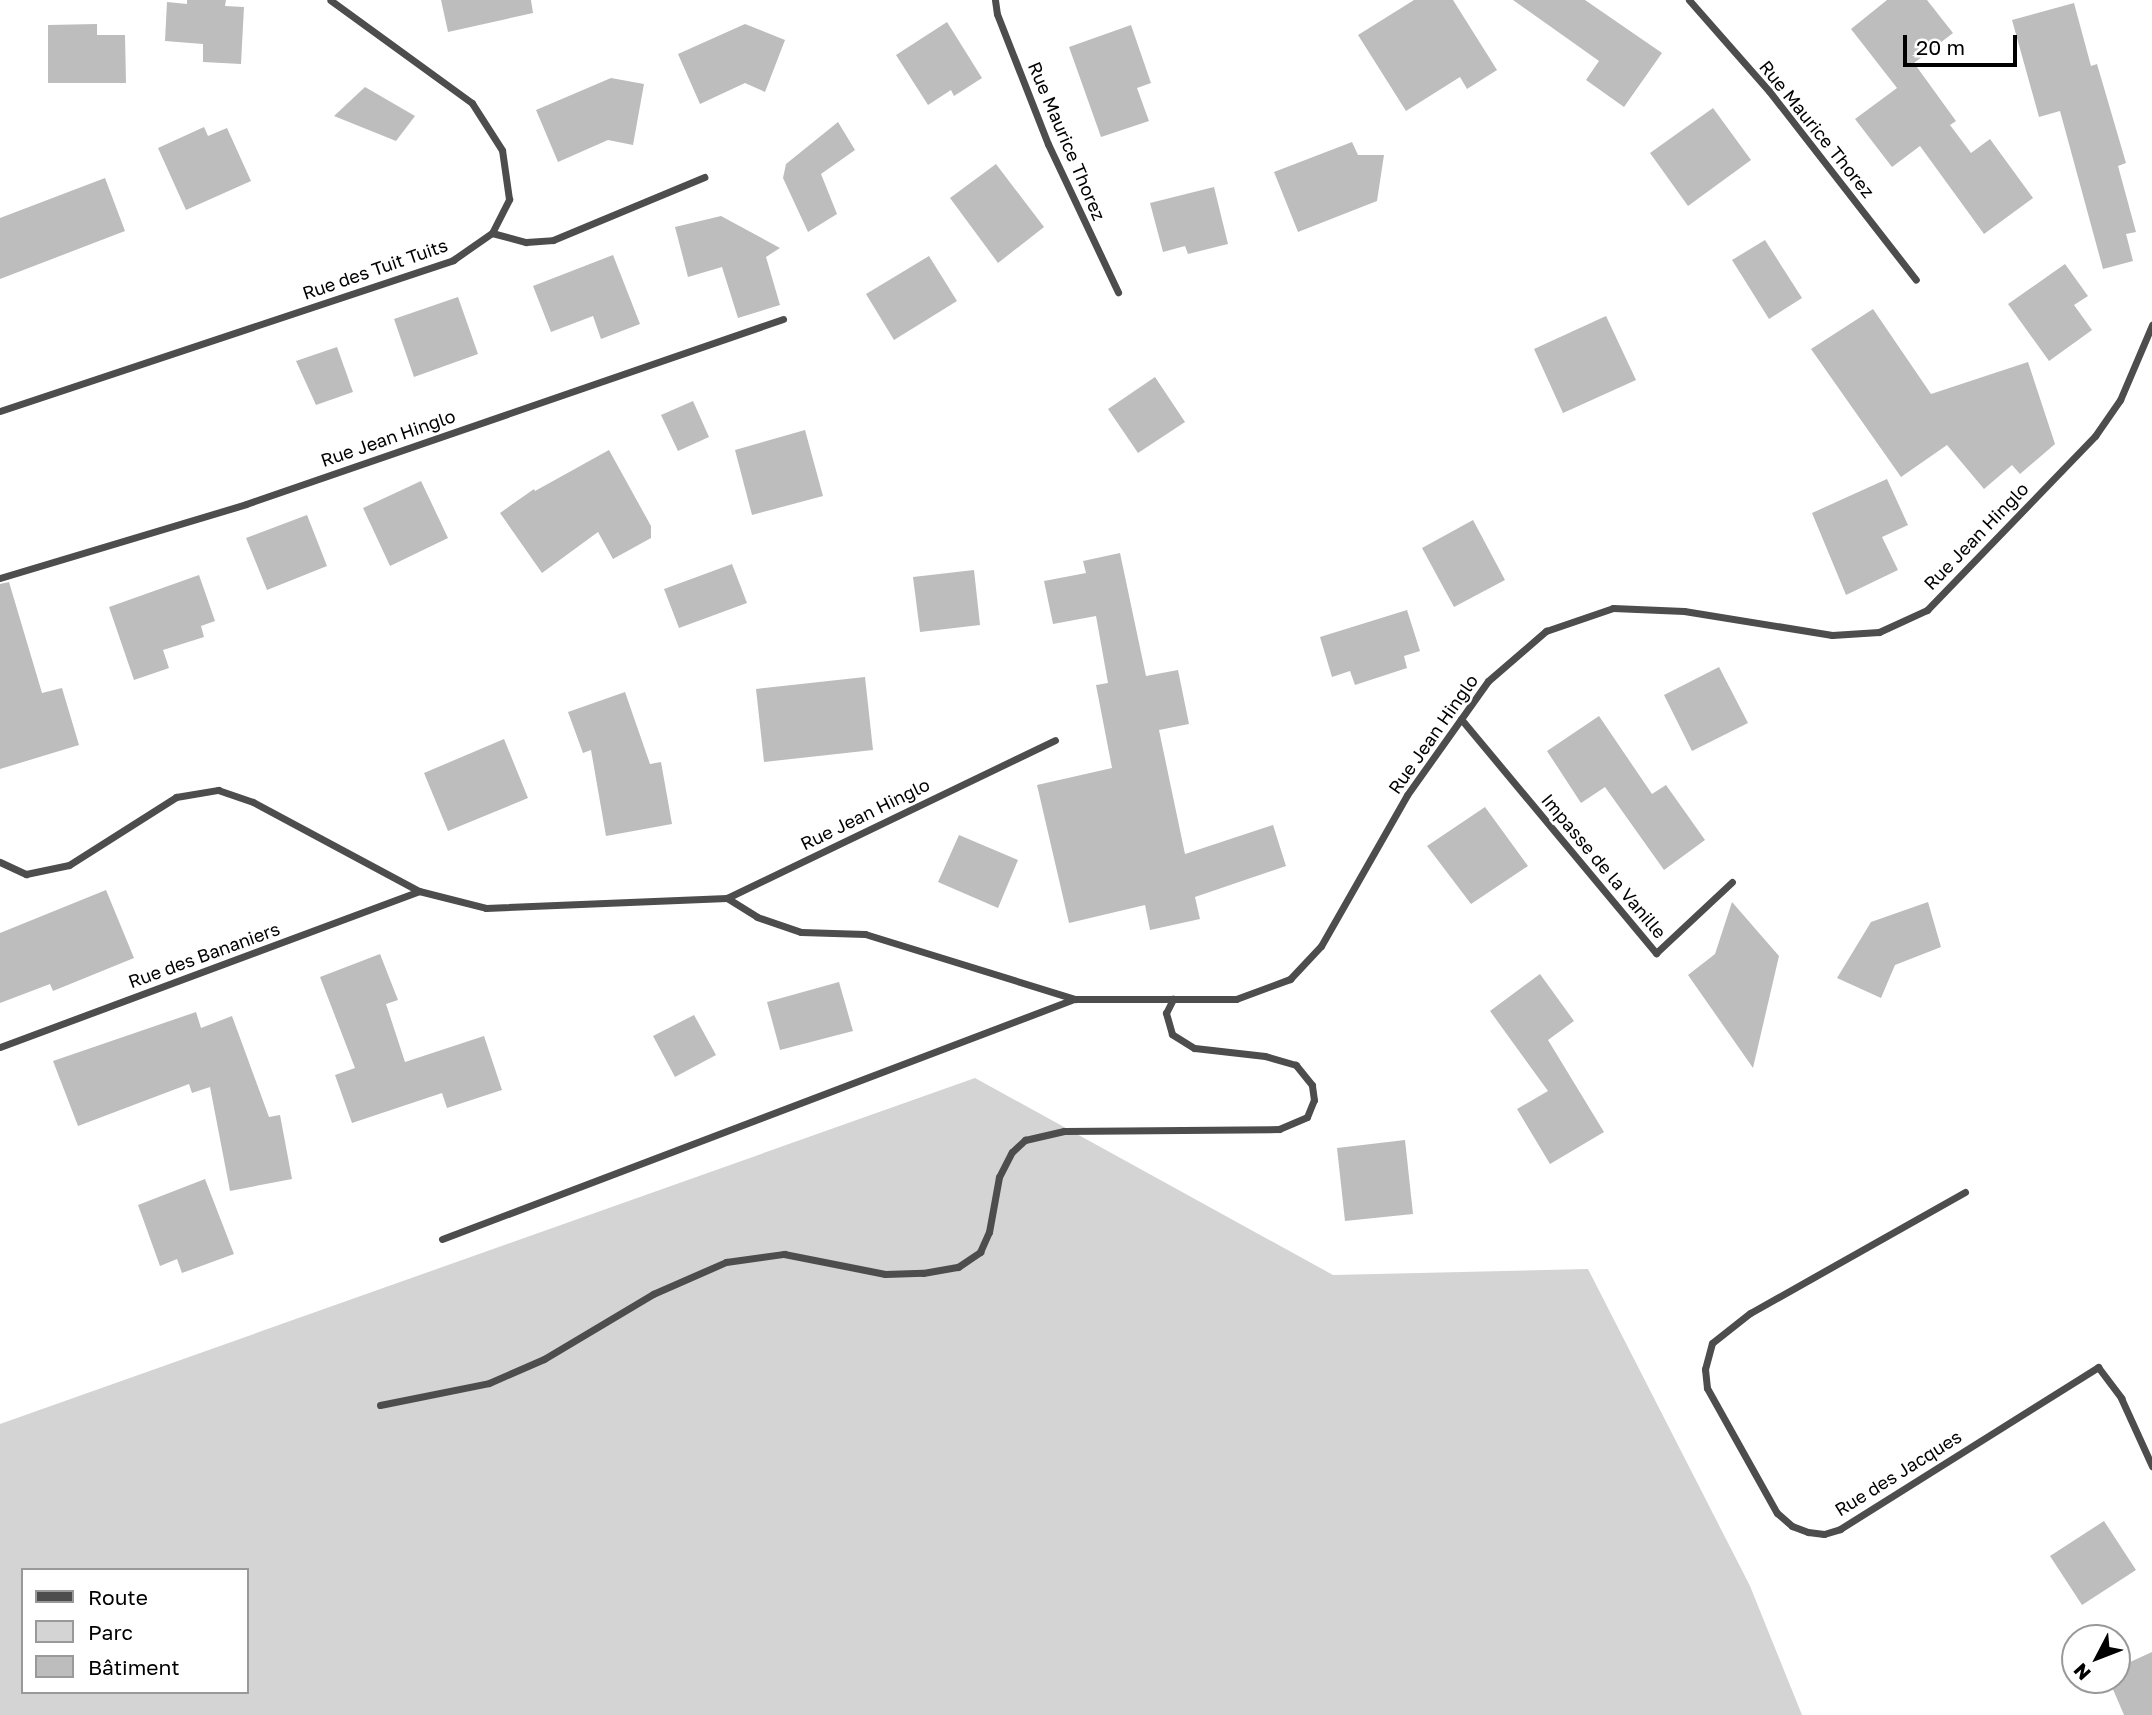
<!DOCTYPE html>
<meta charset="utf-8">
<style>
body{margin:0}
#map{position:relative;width:2152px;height:1715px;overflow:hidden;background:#fff;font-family:"Golos Text",sans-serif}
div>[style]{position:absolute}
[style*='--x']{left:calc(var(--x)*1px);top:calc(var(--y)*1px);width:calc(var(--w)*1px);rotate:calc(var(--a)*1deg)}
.green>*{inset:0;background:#d4d4d4}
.building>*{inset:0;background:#bdbdbd}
.street>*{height:7px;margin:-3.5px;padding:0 3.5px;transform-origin:3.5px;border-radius:3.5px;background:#4d4d4d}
span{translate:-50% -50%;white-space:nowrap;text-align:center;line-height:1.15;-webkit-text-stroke:5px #fff;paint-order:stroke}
.street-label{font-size:18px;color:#000}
.legend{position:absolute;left:21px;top:1568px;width:228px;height:126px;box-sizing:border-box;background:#fff;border:2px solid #999;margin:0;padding:9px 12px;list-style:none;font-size:21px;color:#000}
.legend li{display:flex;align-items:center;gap:14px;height:35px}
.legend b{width:35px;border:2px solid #999}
.north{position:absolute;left:2061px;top:1624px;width:70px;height:70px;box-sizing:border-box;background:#fff;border:2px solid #999;border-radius:50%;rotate:228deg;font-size:19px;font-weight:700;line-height:28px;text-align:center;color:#000}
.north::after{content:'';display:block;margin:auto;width:24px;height:32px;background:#000;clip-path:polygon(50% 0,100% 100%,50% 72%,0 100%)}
.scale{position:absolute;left:1903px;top:35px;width:114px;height:32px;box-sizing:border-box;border:4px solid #000;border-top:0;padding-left:9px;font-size:21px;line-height:24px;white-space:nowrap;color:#000;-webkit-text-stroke:5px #fff;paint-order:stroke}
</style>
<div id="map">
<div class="green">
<div style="clip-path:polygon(evenodd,975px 1078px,1333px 1275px,1588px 1269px,1750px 1586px,1802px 1715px,0 1715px,0 1424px,975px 1078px,23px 1570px,247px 1570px,247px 1692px,23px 1692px,23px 1570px)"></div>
</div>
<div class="building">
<div style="clip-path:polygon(187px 0,226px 0,225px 6px,244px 7px,241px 64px,203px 62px,203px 44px,165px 41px,167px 2px,187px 4px)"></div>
<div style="clip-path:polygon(441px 0,531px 0,533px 13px,448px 32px)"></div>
<div style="clip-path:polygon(1414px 0,1453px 0,1497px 70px,1467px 89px,1460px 77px,1406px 111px,1358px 35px)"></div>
<div style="clip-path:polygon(1513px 0,1585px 0,1662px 53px,1624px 107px,1586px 80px,1599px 61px)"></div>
<div style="clip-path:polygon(1887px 0,1927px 0,1953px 33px,1914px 63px,1956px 121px,1950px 125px,1971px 153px,1990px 139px,2033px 198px,1984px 234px,1920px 146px,1892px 167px,1855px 119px,1897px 88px,1851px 29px)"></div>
<div style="clip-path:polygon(2074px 3px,2091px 66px,2097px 64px,2126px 163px,2118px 166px,2136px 232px,2126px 234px,2133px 261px,2103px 269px,2060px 111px,2039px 117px,2012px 20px)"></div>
<div style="clip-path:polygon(947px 22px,982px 78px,954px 96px,951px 90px,928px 105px,896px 55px)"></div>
<div style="clip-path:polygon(97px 24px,97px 35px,125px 35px,126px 83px,48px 83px,48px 25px)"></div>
<div style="clip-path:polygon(745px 24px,785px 40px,765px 92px,745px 83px,700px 104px,678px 54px)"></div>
<div style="clip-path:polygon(1131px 25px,1151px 83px,1137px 88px,1149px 121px,1101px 137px,1069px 47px)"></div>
<div style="clip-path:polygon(611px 78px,644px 84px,633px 145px,608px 140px,558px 162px,536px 110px)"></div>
<div style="clip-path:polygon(365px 87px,415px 116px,396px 141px,334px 116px)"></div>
<div style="clip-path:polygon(1713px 108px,1751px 160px,1688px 206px,1650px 153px)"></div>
<div style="clip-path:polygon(838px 122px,855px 150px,821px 174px,837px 214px,808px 232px,783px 178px,786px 164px)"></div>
<div style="clip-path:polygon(204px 127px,208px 136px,227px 128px,251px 181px,186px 210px,158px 148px)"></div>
<div style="clip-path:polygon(1352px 142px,1358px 155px,1384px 155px,1377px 201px,1298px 232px,1274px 172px)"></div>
<div style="clip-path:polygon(996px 164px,1044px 227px,998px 263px,950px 198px)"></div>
<div style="clip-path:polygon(105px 178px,125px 231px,0 279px,0 218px)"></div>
<div style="clip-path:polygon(1214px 187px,1228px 244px,1188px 254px,1185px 246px,1163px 252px,1150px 203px)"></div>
<div style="clip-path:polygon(721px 216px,780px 248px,766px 257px,780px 305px,738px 318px,722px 267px,688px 277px,675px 227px)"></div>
<div style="clip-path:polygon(1765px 240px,1802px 298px,1769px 319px,1732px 260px)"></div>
<div style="clip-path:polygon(613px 255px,640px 324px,601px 339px,593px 316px,551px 332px,533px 286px)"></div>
<div style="clip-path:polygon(929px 256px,957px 301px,894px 340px,866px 294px)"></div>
<div style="clip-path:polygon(2065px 264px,2088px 296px,2074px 305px,2092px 330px,2049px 361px,2008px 304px)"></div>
<div style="clip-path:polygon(458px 297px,478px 354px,414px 377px,394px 319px)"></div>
<div style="clip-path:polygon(1873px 309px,1931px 394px,2028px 362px,2055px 444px,2020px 474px,2012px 465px,1984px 489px,1947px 445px,1901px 477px,1811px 349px)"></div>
<div style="clip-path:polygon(1606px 316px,1636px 380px,1563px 413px,1534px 349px)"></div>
<div style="clip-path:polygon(337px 347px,353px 392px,316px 405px,296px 361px)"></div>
<div style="clip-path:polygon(1155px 377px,1185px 422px,1138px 453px,1108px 409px)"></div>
<div style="clip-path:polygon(693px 401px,709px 437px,678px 451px,661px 415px)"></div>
<div style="clip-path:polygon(805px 430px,823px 496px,752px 515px,735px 450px)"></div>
<div style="clip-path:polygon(609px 450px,651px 526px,651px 538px,613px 559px,598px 532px,542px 573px,500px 513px,534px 489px,535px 491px)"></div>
<div style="clip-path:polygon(1887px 479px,1908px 525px,1882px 537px,1898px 570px,1846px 595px,1812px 513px)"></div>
<div style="clip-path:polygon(421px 481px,448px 538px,390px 566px,363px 508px)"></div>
<div style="clip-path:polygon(307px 515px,327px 566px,267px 590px,246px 538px)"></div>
<div style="clip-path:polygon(1473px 520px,1505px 580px,1454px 607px,1422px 548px)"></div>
<div style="clip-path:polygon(1120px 553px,1146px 676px,1178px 670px,1189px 724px,1159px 730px,1185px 854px,1273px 825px,1286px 866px,1195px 897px,1200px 919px,1150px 930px,1145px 905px,1069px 923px,1037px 785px,1112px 768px,1096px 685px,1108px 683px,1096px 616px,1053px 624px,1044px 581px,1086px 573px,1083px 561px)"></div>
<div style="clip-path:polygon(732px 564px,747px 603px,679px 628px,664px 589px)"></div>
<div style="clip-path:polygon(974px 570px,980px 625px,920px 632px,913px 577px)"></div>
<div style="clip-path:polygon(199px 575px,215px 621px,201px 626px,204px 637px,163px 650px,169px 668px,134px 680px,109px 607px)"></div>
<div style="clip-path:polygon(9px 582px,42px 693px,62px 688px,79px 745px,0 769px,0 584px)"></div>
<div style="clip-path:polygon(1407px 610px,1420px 651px,1404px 656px,1407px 668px,1355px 685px,1350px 671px,1332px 677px,1320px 637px)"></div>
<div style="clip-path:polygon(1719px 667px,1748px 723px,1692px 751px,1664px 695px)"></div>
<div style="clip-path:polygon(865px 677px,873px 750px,764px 762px,756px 689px)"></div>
<div style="clip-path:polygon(625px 692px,650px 764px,661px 762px,672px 824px,606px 836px,591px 750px,583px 753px,568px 712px)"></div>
<div style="clip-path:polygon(1599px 716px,1652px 794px,1666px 785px,1705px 840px,1664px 870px,1605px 787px,1581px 803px,1547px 751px)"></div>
<div style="clip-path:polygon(504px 739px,528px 798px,448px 831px,424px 773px)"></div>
<div style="clip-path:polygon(1485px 807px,1528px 866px,1471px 904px,1427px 846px)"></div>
<div style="clip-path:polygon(959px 835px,1018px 860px,998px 908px,938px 882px)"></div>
<div style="clip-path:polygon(106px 890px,134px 958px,53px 991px,50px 984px,0 1003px,0 933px)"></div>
<div style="clip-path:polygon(1732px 902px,1779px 956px,1753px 1068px,1688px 975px,1715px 954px)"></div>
<div style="clip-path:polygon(1928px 902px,1941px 947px,1895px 965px,1881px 998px,1837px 978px,1871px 922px)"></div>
<div style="clip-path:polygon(380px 954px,398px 1000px,386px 1004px,405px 1062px,484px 1036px,502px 1090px,447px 1108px,442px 1093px,352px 1123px,335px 1075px,355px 1068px,320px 977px)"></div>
<div style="clip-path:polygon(1540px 974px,1574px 1021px,1548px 1040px,1604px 1132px,1550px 1164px,1517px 1109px,1548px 1091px,1490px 1011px)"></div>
<div style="clip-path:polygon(839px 982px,853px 1031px,780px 1050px,767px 1002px)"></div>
<div style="clip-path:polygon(196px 1012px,201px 1028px,232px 1016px,269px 1117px,280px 1115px,292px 1179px,230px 1191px,210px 1087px,192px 1093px,189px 1084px,78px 1126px,53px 1061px)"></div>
<div style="clip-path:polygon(694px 1015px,716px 1055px,675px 1077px,653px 1036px)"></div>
<div style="clip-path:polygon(1405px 1140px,1413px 1214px,1345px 1221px,1337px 1148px)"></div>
<div style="clip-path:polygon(205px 1179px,234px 1254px,182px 1273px,177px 1259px,160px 1266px,138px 1205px)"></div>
<div style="clip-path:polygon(2104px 1521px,2136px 1570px,2082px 1605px,2050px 1556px)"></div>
<div style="clip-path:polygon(2152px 1652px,2152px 1715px,2124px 1715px,2109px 1680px,2117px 1680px,2117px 1668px)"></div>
</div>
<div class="street">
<div style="--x:995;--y:0;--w:14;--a:82"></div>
<div style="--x:997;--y:14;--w:140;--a:68.6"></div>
<div style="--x:1048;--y:144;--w:164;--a:64.7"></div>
<div style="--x:1689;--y:0;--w:121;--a:48.7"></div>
<div style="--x:1769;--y:91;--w:239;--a:52.1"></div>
<div style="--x:492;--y:233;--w:35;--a:15"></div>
<div style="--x:526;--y:242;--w:27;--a:-4"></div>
<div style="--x:553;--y:240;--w:164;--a:-22.6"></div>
<div style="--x:0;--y:411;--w:478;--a:-18.4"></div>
<div style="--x:453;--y:260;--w:47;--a:-34.7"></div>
<div style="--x:492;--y:233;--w:38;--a:-63"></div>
<div style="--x:509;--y:199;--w:49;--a:-98.1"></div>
<div style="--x:502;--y:150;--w:56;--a:-122.6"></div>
<div style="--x:472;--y:103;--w:175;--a:-144"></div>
<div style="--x:0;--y:578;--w:257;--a:-16.7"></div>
<div style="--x:246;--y:504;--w:568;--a:-19.01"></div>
<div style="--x:1461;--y:719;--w:305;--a:50.2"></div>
<div style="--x:1656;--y:953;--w:104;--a:-43.1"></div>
<div style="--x:0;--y:862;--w:29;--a:25"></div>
<div style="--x:26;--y:874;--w:44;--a:-11.8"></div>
<div style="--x:69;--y:865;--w:127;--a:-32.4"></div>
<div style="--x:176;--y:797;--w:43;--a:-9.5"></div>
<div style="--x:218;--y:790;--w:37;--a:19"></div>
<div style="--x:253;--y:802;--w:188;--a:28.2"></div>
<div style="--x:419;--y:891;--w:69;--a:14.2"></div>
<div style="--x:486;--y:908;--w:241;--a:-2.4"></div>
<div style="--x:727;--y:898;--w:36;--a:32"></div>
<div style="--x:757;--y:917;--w:46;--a:18.8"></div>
<div style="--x:801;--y:932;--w:64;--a:1.8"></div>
<div style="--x:865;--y:934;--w:220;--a:17.2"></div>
<div style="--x:1075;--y:999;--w:161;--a:0"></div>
<div style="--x:1236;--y:999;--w:58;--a:-20.3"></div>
<div style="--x:1290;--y:979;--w:45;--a:-46.8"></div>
<div style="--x:1321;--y:946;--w:174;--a:-60.3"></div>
<div style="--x:1407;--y:795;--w:140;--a:-54.6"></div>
<div style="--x:1488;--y:681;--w:77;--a:-40.8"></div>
<div style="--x:1546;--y:631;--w:71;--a:-18.9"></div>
<div style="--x:1613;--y:608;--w:71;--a:2.4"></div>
<div style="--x:1684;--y:611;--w:150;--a:9.2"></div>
<div style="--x:1832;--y:635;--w:47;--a:-3.7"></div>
<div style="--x:1879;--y:632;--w:53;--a:-24.6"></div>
<div style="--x:1927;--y:610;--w:242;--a:-46"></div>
<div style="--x:2095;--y:436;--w:44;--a:-55.2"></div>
<div style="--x:2120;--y:400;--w:82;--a:-66.9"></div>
<div style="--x:727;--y:898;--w:364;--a:-25.7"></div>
<div style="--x:0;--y:1047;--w:447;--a:-20.4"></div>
<div style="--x:1965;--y:1192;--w:247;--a:150.6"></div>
<div style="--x:1750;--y:1313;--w:48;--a:141.7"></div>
<div style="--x:1712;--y:1343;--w:27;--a:105"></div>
<div style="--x:1705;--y:1369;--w:19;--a:84"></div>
<div style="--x:1707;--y:1388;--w:143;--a:60.8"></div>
<div style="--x:1777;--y:1513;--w:20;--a:41"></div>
<div style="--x:1792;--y:1526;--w:17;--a:21"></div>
<div style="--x:1808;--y:1532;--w:16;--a:7"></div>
<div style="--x:1824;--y:1534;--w:17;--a:-17"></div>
<div style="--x:1840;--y:1529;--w:305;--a:-32.1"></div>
<div style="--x:2098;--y:1367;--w:39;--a:53"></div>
<div style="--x:2121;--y:1398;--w:75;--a:65.5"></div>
<div style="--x:442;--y:1239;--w:676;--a:-20.79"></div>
<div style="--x:380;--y:1405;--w:111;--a:-11.4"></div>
<div style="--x:489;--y:1383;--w:60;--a:-23.6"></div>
<div style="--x:544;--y:1359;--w:127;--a:-30.8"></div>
<div style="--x:653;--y:1294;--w:80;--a:-23.7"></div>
<div style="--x:726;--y:1262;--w:59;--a:-7.9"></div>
<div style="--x:784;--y:1254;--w:103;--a:11.2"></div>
<div style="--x:885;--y:1274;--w:38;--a:-2"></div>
<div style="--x:923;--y:1273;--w:36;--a:-10"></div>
<div style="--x:958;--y:1267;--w:27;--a:-34"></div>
<div style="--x:980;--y:1252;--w:22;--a:-66"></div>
<div style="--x:989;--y:1232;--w:56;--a:-79.7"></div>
<div style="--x:999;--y:1177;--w:28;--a:-63"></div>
<div style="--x:1012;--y:1152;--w:18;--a:-43"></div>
<div style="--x:1025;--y:1140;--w:40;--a:-13"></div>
<div style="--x:1064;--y:1131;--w:215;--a:-0.5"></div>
<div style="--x:1279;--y:1129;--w:30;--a:-23"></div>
<div style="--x:1307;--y:1117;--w:18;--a:-68"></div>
<div style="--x:1314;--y:1100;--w:15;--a:-98"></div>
<div style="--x:1312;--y:1085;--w:26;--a:-129"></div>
<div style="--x:1296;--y:1065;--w:32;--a:-164"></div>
<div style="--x:1265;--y:1056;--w:71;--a:-173.6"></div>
<div style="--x:1194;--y:1048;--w:26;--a:-148"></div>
<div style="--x:1172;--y:1034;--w:22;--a:-106"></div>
<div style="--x:1166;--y:1013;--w:16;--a:-63"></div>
</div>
<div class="street-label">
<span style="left:1817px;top:129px;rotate:51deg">Rue Maurice Thorez</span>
<span style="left:1067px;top:141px;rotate:67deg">Rue Maurice Thorez</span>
<span style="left:375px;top:269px;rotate:-19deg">Rue des Tuit Tuits</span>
<span style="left:388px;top:438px;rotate:-19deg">Rue Jean Hinglo</span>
<span style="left:1976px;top:536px;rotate:-46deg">Rue Jean Hinglo</span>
<span style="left:1433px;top:734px;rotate:-55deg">Rue Jean Hinglo</span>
<span style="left:865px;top:814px;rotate:-26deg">Rue Jean Hinglo</span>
<span style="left:1604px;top:866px;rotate:50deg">Impasse de la Vanille</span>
<span style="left:204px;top:955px;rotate:-20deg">Rue des Bananiers</span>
<span style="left:1898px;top:1473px;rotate:-32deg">Rue des Jacques</span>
</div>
<ul class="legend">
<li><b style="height:9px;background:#4d4d4d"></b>Route</li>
<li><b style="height:19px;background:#d4d4d4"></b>Parc</li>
<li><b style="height:19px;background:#bdbdbd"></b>Bâtiment</li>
</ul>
<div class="north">N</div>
<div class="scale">20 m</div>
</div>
